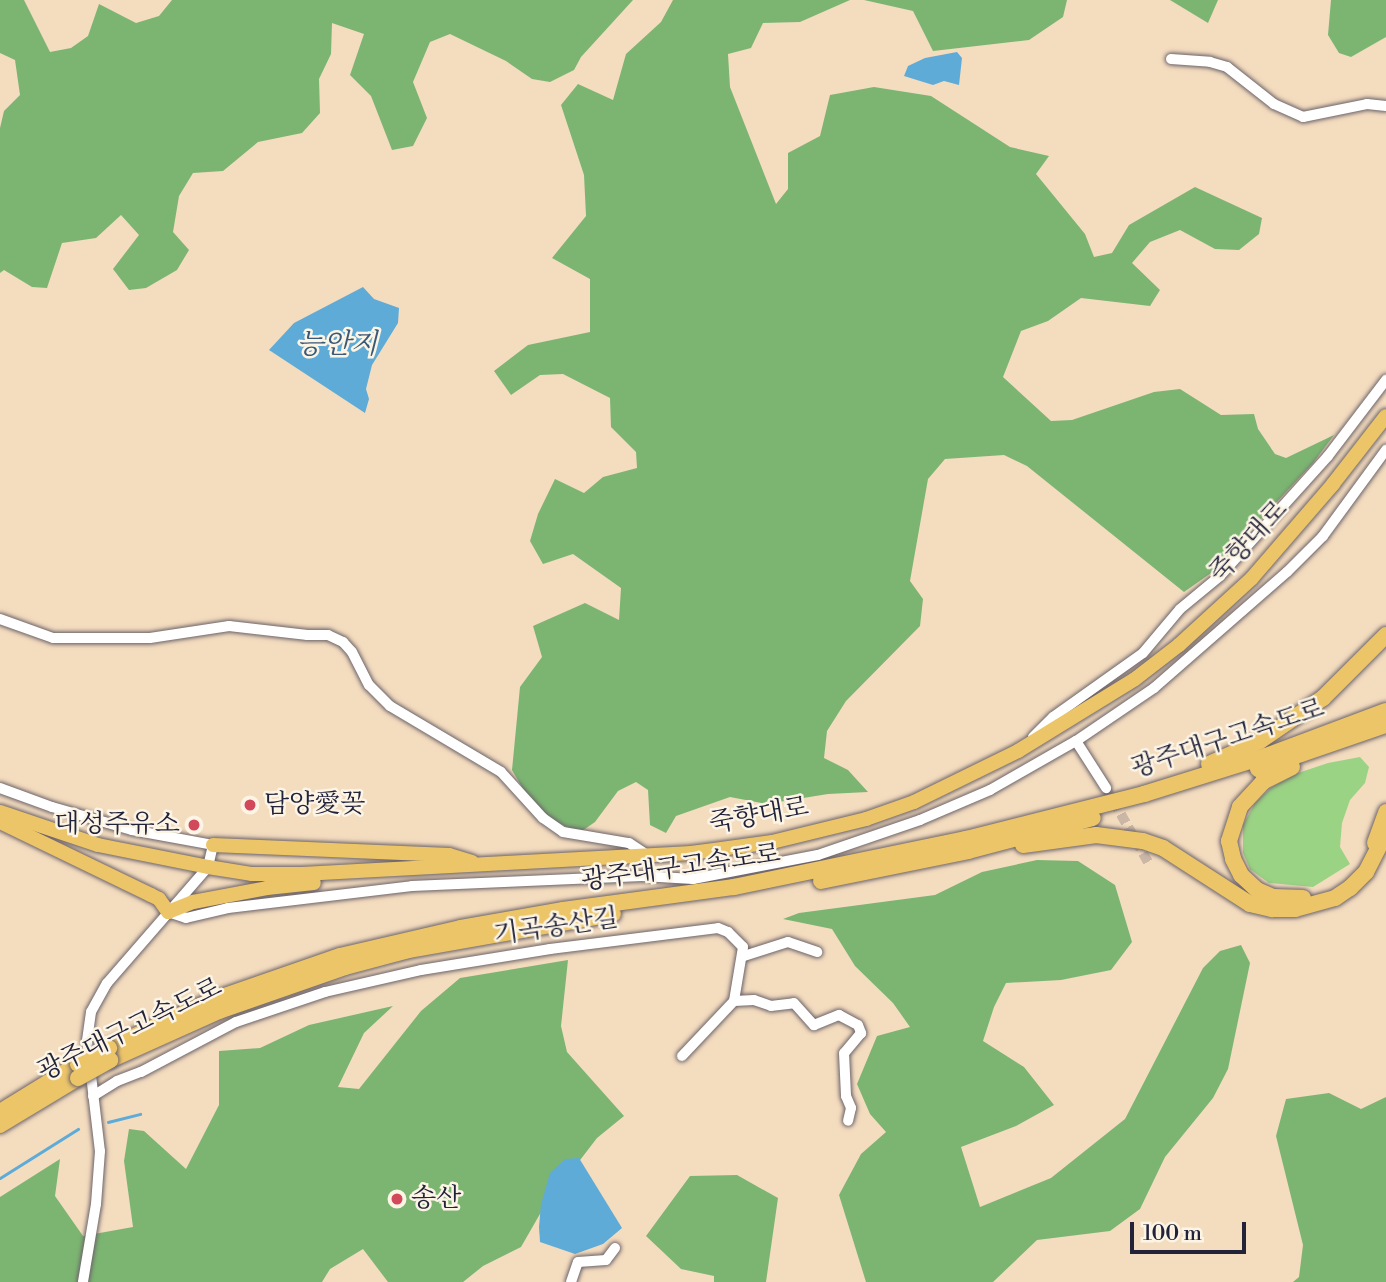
<!DOCTYPE html>
<meta charset="utf-8">
<style>
body{margin:0}
#map{position:relative;width:1386px;height:1282px;overflow:hidden;background:#f4dcbf;font-family:"Libre Bodoni","Noto Serif KR",serif}
div>[style]{position:absolute}
[style*='--x']{left:calc(var(--x)*1px);top:calc(var(--y)*1px);width:calc(var(--w)*1px);rotate:calc(var(--a)*1deg)}
.green>*{inset:0;background:#9bd385}
.forest>*{inset:0;background:#7cb572}
.water>*{inset:0;background:#5eabd7}
.stream>*{height:2.5px;margin:-1.25px;padding:0 1.25px;transform-origin:1.25px;border-radius:1.25px;background:#5eabd7}
.minor-tunnel>*{height:10px;margin-top:-5px;transform-origin:0;background:repeating-linear-gradient(90deg,#cab7a5 0 10px,transparent 0 15px)}
.roads{filter:drop-shadow(0 0 2px #6c6369) drop-shadow(0 0 2px #6c6369)}
.minor>*{height:10px;margin:-5px;padding:0 5px;transform-origin:5px;border-radius:5px;background:#fff}
.major>*{height:14px;margin:-7px;padding:0 7px;transform-origin:7px;border-radius:7px;background:#edc569}
.highway>*{height:16px;margin:-8px;padding:0 8px;transform-origin:8px;border-radius:8px;background:#edc569}
.bridges{filter:drop-shadow(0 0 2px #6c6369) drop-shadow(0 0 2px #6c6369)}
.highway-bridge>*{height:16px;margin:-8px;padding:0 8px;transform-origin:8px;border-radius:8px;background:#edc569}
.dots>*{width:19px;height:19px;translate:-50% -50%;box-sizing:border-box;border:4px solid #fcf5e5;border-radius:50%}
span{translate:-50% -50%;white-space:nowrap;text-align:center;line-height:1.15;-webkit-text-stroke:5px #fcf5e5;paint-order:stroke}
.street-label{font-size:26px;color:#22223b}
.poi-label{font-size:26px;color:#22223b}
.left{translate:0 -50%;text-align:left}
.right{translate:-100% -50%;text-align:right}
.water-label{font-size:28px;color:#3a5979;font-style:italic}
.scale{position:absolute;left:1130px;top:1222px;width:116px;height:32px;box-sizing:border-box;border:4px solid #22223b;border-top:0;padding-left:9px;font-size:21px;line-height:24px;white-space:nowrap;color:#22223b;-webkit-text-stroke:5px #fcf5e5;paint-order:stroke}
</style>
<div id="map">
<div class="green">
<div style="clip-path:polygon(1360px 757px,1369px 767px,1365px 783px,1350px 800px,1342px 823px,1340px 847px,1350px 864px,1313px 887px,1269px 883px,1250px 869px,1243px 853px,1243px 825px,1255px 803px,1272px 787px,1298px 773px,1328px 763px)"></div>
</div>
<div class="forest">
<div style="clip-path:polygon(0 0,24px 0,50px 52px,71px 48px,88px 36px,99px 4px,136px 23px,159px 16px,172px 0,633px 0,581px 57px,574px 70px,550px 82px,532px 79px,506px 61px,450px 34px,430px 42px,413px 82px,427px 118px,413px 146px,392px 150px,371px 96px,350px 75px,364px 34px,332px 23px,331px 54px,319px 79px,320px 113px,302px 133px,258px 142px,223px 171px,193px 173px,179px 196px,173px 232px,189px 250px,177px 270px,146px 288px,129px 290px,113px 269px,139px 235px,121px 215px,96px 238px,62px 243px,47px 288px,32px 287px,4px 270px,0 273px,0 128px,4px 111px,20px 95px,15px 60px,0 53px)"></div>
<div style="clip-path:polygon(673px 0,850px 0,800px 22px,763px 23px,751px 48px,728px 54px,730px 87px,776px 204px,788px 189px,788px 153px,820px 136px,830px 95px,874px 87px,931px 96px,1010px 147px,1049px 156px,1036px 174px,1085px 234px,1094px 257px,1112px 253px,1129px 225px,1195px 187px,1262px 218px,1259px 234px,1239px 250px,1215px 249px,1180px 230px,1150px 242px,1132px 263px,1160px 290px,1150px 306px,1081px 298px,1048px 321px,1021px 331px,1003px 377px,1051px 421px,1072px 420px,1154px 392px,1180px 389px,1221px 415px,1254px 414px,1258px 429px,1275px 454px,1286px 458px,1334px 435px,1313px 463px,1211px 573px,1184px 592px,1027px 466px,1004px 455px,945px 459px,928px 479px,910px 581px,923px 599px,920px 626px,846px 701px,827px 731px,824px 758px,848px 770px,868px 792px,828px 794px,766px 804px,730px 797px,676px 816px,666px 833px,650px 825px,648px 790px,636px 782px,618px 791px,595px 822px,579px 833px,547px 817px,525px 792px,512px 770px,520px 687px,542px 657px,533px 626px,585px 603px,619px 620px,621px 588px,573px 554px,543px 564px,530px 541px,538px 514px,555px 479px,584px 493px,603px 477px,637px 468px,636px 452px,611px 427px,610px 398px,563px 374px,540px 375px,511px 395px,494px 371px,528px 345px,590px 332px,590px 279px,552px 258px,586px 216px,584px 175px,561px 105px,578px 84px,613px 100px,626px 54px,661px 22px)"></div>
<div style="clip-path:polygon(864px 0,1067px 0,1063px 17px,1029px 40px,933px 51px,913px 11px)"></div>
<div style="clip-path:polygon(1170px 0,1218px 0,1208px 23px)"></div>
<div style="clip-path:polygon(1331px 0,1386px 0,1386px 37px,1351px 57px,1339px 53px,1328px 35px)"></div>
<div style="clip-path:polygon(1037px 860px,1078px 861px,1115px 885px,1132px 942px,1111px 970px,1061px 980px,1006px 983px,994px 1007px,983px 1041px,1024px 1067px,1054px 1105px,1016px 1126px,961px 1147px,980px 1207px,1051px 1178px,1125px 1119px,1203px 968px,1220px 951px,1241px 945px,1250px 963px,1228px 1069px,1213px 1098px,1165px 1157px,1140px 1209px,1110px 1231px,1037px 1240px,993px 1282px,866px 1282px,839px 1195px,861px 1154px,886px 1132px,870px 1114px,857px 1084px,877px 1036px,910px 1027px,893px 1003px,855px 966px,832px 929px,783px 919px,799px 913px,935px 895px,982px 872px)"></div>
<div style="clip-path:polygon(568px 960px,561px 1026px,567px 1052px,624px 1116px,597px 1138px,544px 1207px,521px 1247px,483px 1266px,463px 1282px,388px 1282px,363px 1249px,330px 1269px,322px 1282px,0 1282px,0 1197px,60px 1159px,55px 1196px,83px 1236px,133px 1227px,124px 1161px,129px 1129px,144px 1131px,186px 1169px,219px 1105px,219px 1051px,260px 1048px,309px 1025px,393px 1006px,364px 1033px,338px 1087px,359px 1089px,421px 1011px,460px 978px)"></div>
<div style="clip-path:polygon(1329px 1093px,1361px 1109px,1386px 1097px,1386px 1282px,1293px 1282px,1299px 1277px,1303px 1245px,1276px 1136px,1286px 1099px)"></div>
<div style="clip-path:polygon(737px 1175px,778px 1198px,766px 1282px,714px 1282px,714px 1276px,681px 1269px,646px 1236px,690px 1176px)"></div>
</div>
<div class="water">
<div style="clip-path:polygon(957px 52px,962px 58px,959px 85px,944px 81px,933px 85px,904px 76px,908px 66px,925px 58px)"></div>
<div style="clip-path:polygon(363px 287px,374px 299px,399px 308px,398px 323px,372px 365px,366px 389px,369px 399px,365px 413px,269px 350px,294px 323px)"></div>
<div style="clip-path:polygon(579px 1158px,622px 1228px,603px 1244px,575px 1254px,540px 1242px,539px 1227px,541px 1204px,550px 1173px,565px 1159px)"></div>
</div>
<div class="stream">
<div style="--x:108;--y:1122;--w:33;--a:-14"></div>
<div style="--x:0;--y:1178;--w:92;--a:-32.1"></div>
</div>
<div class="minor-tunnel">
<div style="--x:1106;--y:788;--w:85;--a:60.4"></div>
</div>
<div class="roads">
<div class="minor">
<div style="--x:1171;--y:59;--w:39;--a:4"></div>
<div style="--x:1210;--y:62;--w:18;--a:16"></div>
<div style="--x:1227;--y:67;--w:60;--a:38.2"></div>
<div style="--x:1274;--y:104;--w:32;--a:24"></div>
<div style="--x:1303;--y:117;--w:65;--a:-11.5"></div>
<div style="--x:1367;--y:104;--w:19;--a:6"></div>
<div style="--x:0;--y:619;--w:56;--a:19.7"></div>
<div style="--x:53;--y:638;--w:97;--a:0"></div>
<div style="--x:150;--y:638;--w:80;--a:-8.6"></div>
<div style="--x:229;--y:626;--w:79;--a:6.6"></div>
<div style="--x:307;--y:635;--w:21;--a:0"></div>
<div style="--x:328;--y:635;--w:17;--a:25"></div>
<div style="--x:343;--y:642;--w:13;--a:48"></div>
<div style="--x:352;--y:652;--w:37;--a:63"></div>
<div style="--x:369;--y:685;--w:30;--a:45"></div>
<div style="--x:390;--y:706;--w:129;--a:30.7"></div>
<div style="--x:501;--y:772;--w:62;--a:47.6"></div>
<div style="--x:543;--y:818;--w:24;--a:35"></div>
<div style="--x:563;--y:832;--w:67;--a:9.5"></div>
<div style="--x:629;--y:843;--w:24;--a:33"></div>
<div style="--x:1033;--y:737;--w:28;--a:-45"></div>
<div style="--x:1053;--y:717;--w:110;--a:-35.4"></div>
<div style="--x:1143;--y:653;--w:57;--a:-49.9"></div>
<div style="--x:1180;--y:609;--w:52;--a:-39.5"></div>
<div style="--x:1220;--y:576;--w:161;--a:-48"></div>
<div style="--x:1328;--y:456;--w:96;--a:-52.7"></div>
<div style="--x:1076;--y:741;--w:56;--a:57.4"></div>
<div style="--x:0;--y:788;--w:55;--a:20.1"></div>
<div style="--x:52;--y:807;--w:83;--a:16"></div>
<div style="--x:132;--y:830;--w:82;--a:10.5"></div>
<div style="--x:213;--y:845;--w:23;--a:103"></div>
<div style="--x:208;--y:867;--w:154;--a:131"></div>
<div style="--x:107;--y:983;--w:33;--a:119"></div>
<div style="--x:91;--y:1012;--w:29;--a:98"></div>
<div style="--x:87;--y:1041;--w:111;--a:83.3"></div>
<div style="--x:100;--y:1151;--w:53;--a:94.3"></div>
<div style="--x:96;--y:1204;--w:79;--a:99.5"></div>
<div style="--x:168;--y:912;--w:19;--a:18"></div>
<div style="--x:186;--y:918;--w:43;--a:-13.4"></div>
<div style="--x:228;--y:908;--w:185;--a:-6.8"></div>
<div style="--x:412;--y:886;--w:230;--a:-2.5"></div>
<div style="--x:642;--y:876;--w:51;--a:3.4"></div>
<div style="--x:693;--y:879;--w:127;--a:-10.9"></div>
<div style="--x:818;--y:855;--w:108;--a:-18.9"></div>
<div style="--x:920;--y:820;--w:76;--a:-23.2"></div>
<div style="--x:990;--y:790;--w:99;--a:-29.7"></div>
<div style="--x:1076;--y:741;--w:94;--a:-34.2"></div>
<div style="--x:1154;--y:688;--w:176;--a:-41.1"></div>
<div style="--x:1287;--y:572;--w:51;--a:-45"></div>
<div style="--x:1323;--y:536;--w:107;--a:-53.8"></div>
<div style="--x:744;--y:956;--w:46;--a:-17.7"></div>
<div style="--x:788;--y:942;--w:31;--a:19"></div>
<div style="--x:682;--y:1056;--w:76;--a:-46.6"></div>
<div style="--x:93;--y:1096;--w:28;--a:-32"></div>
<div style="--x:117;--y:1081;--w:26;--a:-21"></div>
<div style="--x:141;--y:1072;--w:107;--a:-27.8"></div>
<div style="--x:236;--y:1022;--w:94;--a:-18.6"></div>
<div style="--x:325;--y:992;--w:98;--a:-12.9"></div>
<div style="--x:421;--y:970;--w:131;--a:-9.2"></div>
<div style="--x:550;--y:949;--w:169;--a:-7.1"></div>
<div style="--x:718;--y:928;--w:11;--a:22"></div>
<div style="--x:728;--y:932;--w:21;--a:45"></div>
<div style="--x:743;--y:947;--w:55;--a:99.5"></div>
<div style="--x:734;--y:1001;--w:20;--a:-3"></div>
<div style="--x:754;--y:1000;--w:18;--a:19"></div>
<div style="--x:771;--y:1006;--w:23;--a:-7"></div>
<div style="--x:794;--y:1003;--w:30;--a:48"></div>
<div style="--x:814;--y:1025;--w:27;--a:-22"></div>
<div style="--x:839;--y:1015;--w:21;--a:28"></div>
<div style="--x:858;--y:1025;--w:9;--a:69"></div>
<div style="--x:861;--y:1033;--w:26;--a:130"></div>
<div style="--x:844;--y:1053;--w:43;--a:87.3"></div>
<div style="--x:846;--y:1096;--w:13;--a:67"></div>
<div style="--x:851;--y:1108;--w:13;--a:103"></div>
<div style="--x:571;--y:1282;--w:21;--a:-71"></div>
<div style="--x:578;--y:1262;--w:28;--a:-4"></div>
<div style="--x:606;--y:1260;--w:15;--a:-53"></div>
</div>
<div class="major">
<div style="--x:0;--y:812;--w:103;--a:18.6"></div>
<div style="--x:98;--y:845;--w:112;--a:11.3"></div>
<div style="--x:208;--y:867;--w:45;--a:9"></div>
<div style="--x:252;--y:874;--w:50;--a:0"></div>
<div style="--x:302;--y:874;--w:390;--a:-3.1"></div>
<div style="--x:691;--y:853;--w:82;--a:-7.7"></div>
<div style="--x:772;--y:842;--w:97;--a:-13.7"></div>
<div style="--x:866;--y:819;--w:51;--a:-19.5"></div>
<div style="--x:914;--y:802;--w:116;--a:-26.1"></div>
<div style="--x:1018;--y:751;--w:137;--a:-31.6"></div>
<div style="--x:1135;--y:679;--w:56;--a:-37.7"></div>
<div style="--x:1179;--y:645;--w:99;--a:-42.5"></div>
<div style="--x:1252;--y:578;--w:124;--a:-49.2"></div>
<div style="--x:1333;--y:484;--w:86;--a:-52.1"></div>
<div style="--x:0;--y:822;--w:168;--a:25.8"></div>
<div style="--x:151;--y:895;--w:9;--a:27"></div>
<div style="--x:159;--y:899;--w:16;--a:55"></div>
<div style="--x:168;--y:912;--w:27;--a:-22"></div>
<div style="--x:193;--y:902;--w:75;--a:-10.7"></div>
<div style="--x:267;--y:888;--w:47;--a:-6.1"></div>
<div style="--x:213;--y:845;--w:236;--a:2.4"></div>
<div style="--x:449;--y:855;--w:24;--a:17"></div>
</div>
<div class="highway">
<div style="--x:1209;--y:764;--w:56;--a:-24.3"></div>
<div style="--x:1260;--y:741;--w:76;--a:-34.3"></div>
<div style="--x:1323;--y:698;--w:89;--a:-45"></div>
<div style="--x:1292;--y:767;--w:33;--a:153"></div>
<div style="--x:1263;--y:782;--w:34;--a:133"></div>
<div style="--x:1240;--y:807;--w:36;--a:108"></div>
<div style="--x:1229;--y:841;--w:18;--a:77"></div>
<div style="--x:1233;--y:859;--w:18;--a:63"></div>
<div style="--x:1241;--y:875;--w:22;--a:43"></div>
<div style="--x:1257;--y:890;--w:17;--a:24"></div>
<div style="--x:1273;--y:897;--w:30;--a:2"></div>
<div style="--x:1258;--y:769;--w:135;--a:-19"></div>
<div style="--x:1375;--y:843;--w:33;--a:-70"></div>
<div style="--x:1023;--y:845;--w:74;--a:-7.8"></div>
<div style="--x:1096;--y:835;--w:47;--a:7.3"></div>
<div style="--x:1143;--y:841;--w:21;--a:19"></div>
<div style="--x:1163;--y:848;--w:103;--a:32.8"></div>
<div style="--x:1250;--y:904;--w:23;--a:13"></div>
<div style="--x:1272;--y:909;--w:23;--a:0"></div>
<div style="--x:1295;--y:909;--w:41;--a:-15.4"></div>
<div style="--x:1335;--y:898;--w:18;--a:-34"></div>
<div style="--x:1350;--y:888;--w:23;--a:-45"></div>
<div style="--x:1366;--y:872;--w:44;--a:-62.9"></div>
<div style="--x:821;--y:881;--w:150;--a:-11.5"></div>
<div style="--x:968;--y:851;--w:129;--a:-14.8"></div>
<div style="--x:109;--y:1048;--w:115;--a:-24.8"></div>
<div style="--x:213;--y:1000;--w:134;--a:-19.1"></div>
<div style="--x:340;--y:956;--w:124;--a:-13"></div>
<div style="--x:461;--y:928;--w:104;--a:-10"></div>
<div style="--x:563;--y:910;--w:173;--a:-7.7"></div>
<div style="--x:734;--y:887;--w:237;--a:-11.7"></div>
<div style="--x:966;--y:839;--w:184;--a:-14.2"></div>
<div style="--x:1144;--y:794;--w:128;--a:-17.3"></div>
<div style="--x:1266;--y:756;--w:128;--a:-20.6"></div>
<div style="--x:110;--y:1060;--w:120;--a:-24.2"></div>
<div style="--x:219;--y:1011;--w:133;--a:-19.2"></div>
<div style="--x:345;--y:967;--w:66;--a:-14.9"></div>
<div style="--x:409;--y:950;--w:207;--a:-10"></div>
<div style="--x:0;--y:1112;--w:92;--a:-31.6"></div>
<div style="--x:0;--y:1125;--w:91;--a:-31.1"></div>
</div>
</div>
<div class="bridges">
<div class="highway-bridge">
<div style="--x:78;--y:1064;--w:35;--a:-27"></div>
<div style="--x:78;--y:1078;--w:37;--a:-29"></div>
</div>
</div>
<div class="dots">
<div style="left:250px;top:805px;background:#d1495b"></div>
<div style="left:194px;top:825px;background:#d1495b"></div>
<div style="left:397px;top:1199px;background:#d1495b"></div>
</div>
<div class="street-label">
<span style="left:1249px;top:542px;rotate:-47deg">죽향대로</span>
<span style="left:1228px;top:739px;rotate:-18deg">광주대구고속도로</span>
<span style="left:759px;top:816px;rotate:-10deg">죽향대로</span>
<span style="left:681px;top:868px;rotate:-8deg">광주대구고속도로</span>
<span style="left:556px;top:927px;rotate:-8deg">기곡송산길</span>
<span style="left:130px;top:1030px;rotate:-26deg">광주대구고속도로</span>
</div>
<div class="poi-label">
<span class="left" style="left:264px;top:805px">담양愛꽂</span>
<span class="right" style="left:180px;top:825px">대성주유소</span>
<span class="left" style="left:411px;top:1199px">송산</span>
</div>
<div class="water-label">
<span style="left:337px;top:345px">능안지</span>
</div>
<div class="scale">100 m</div>
</div>
